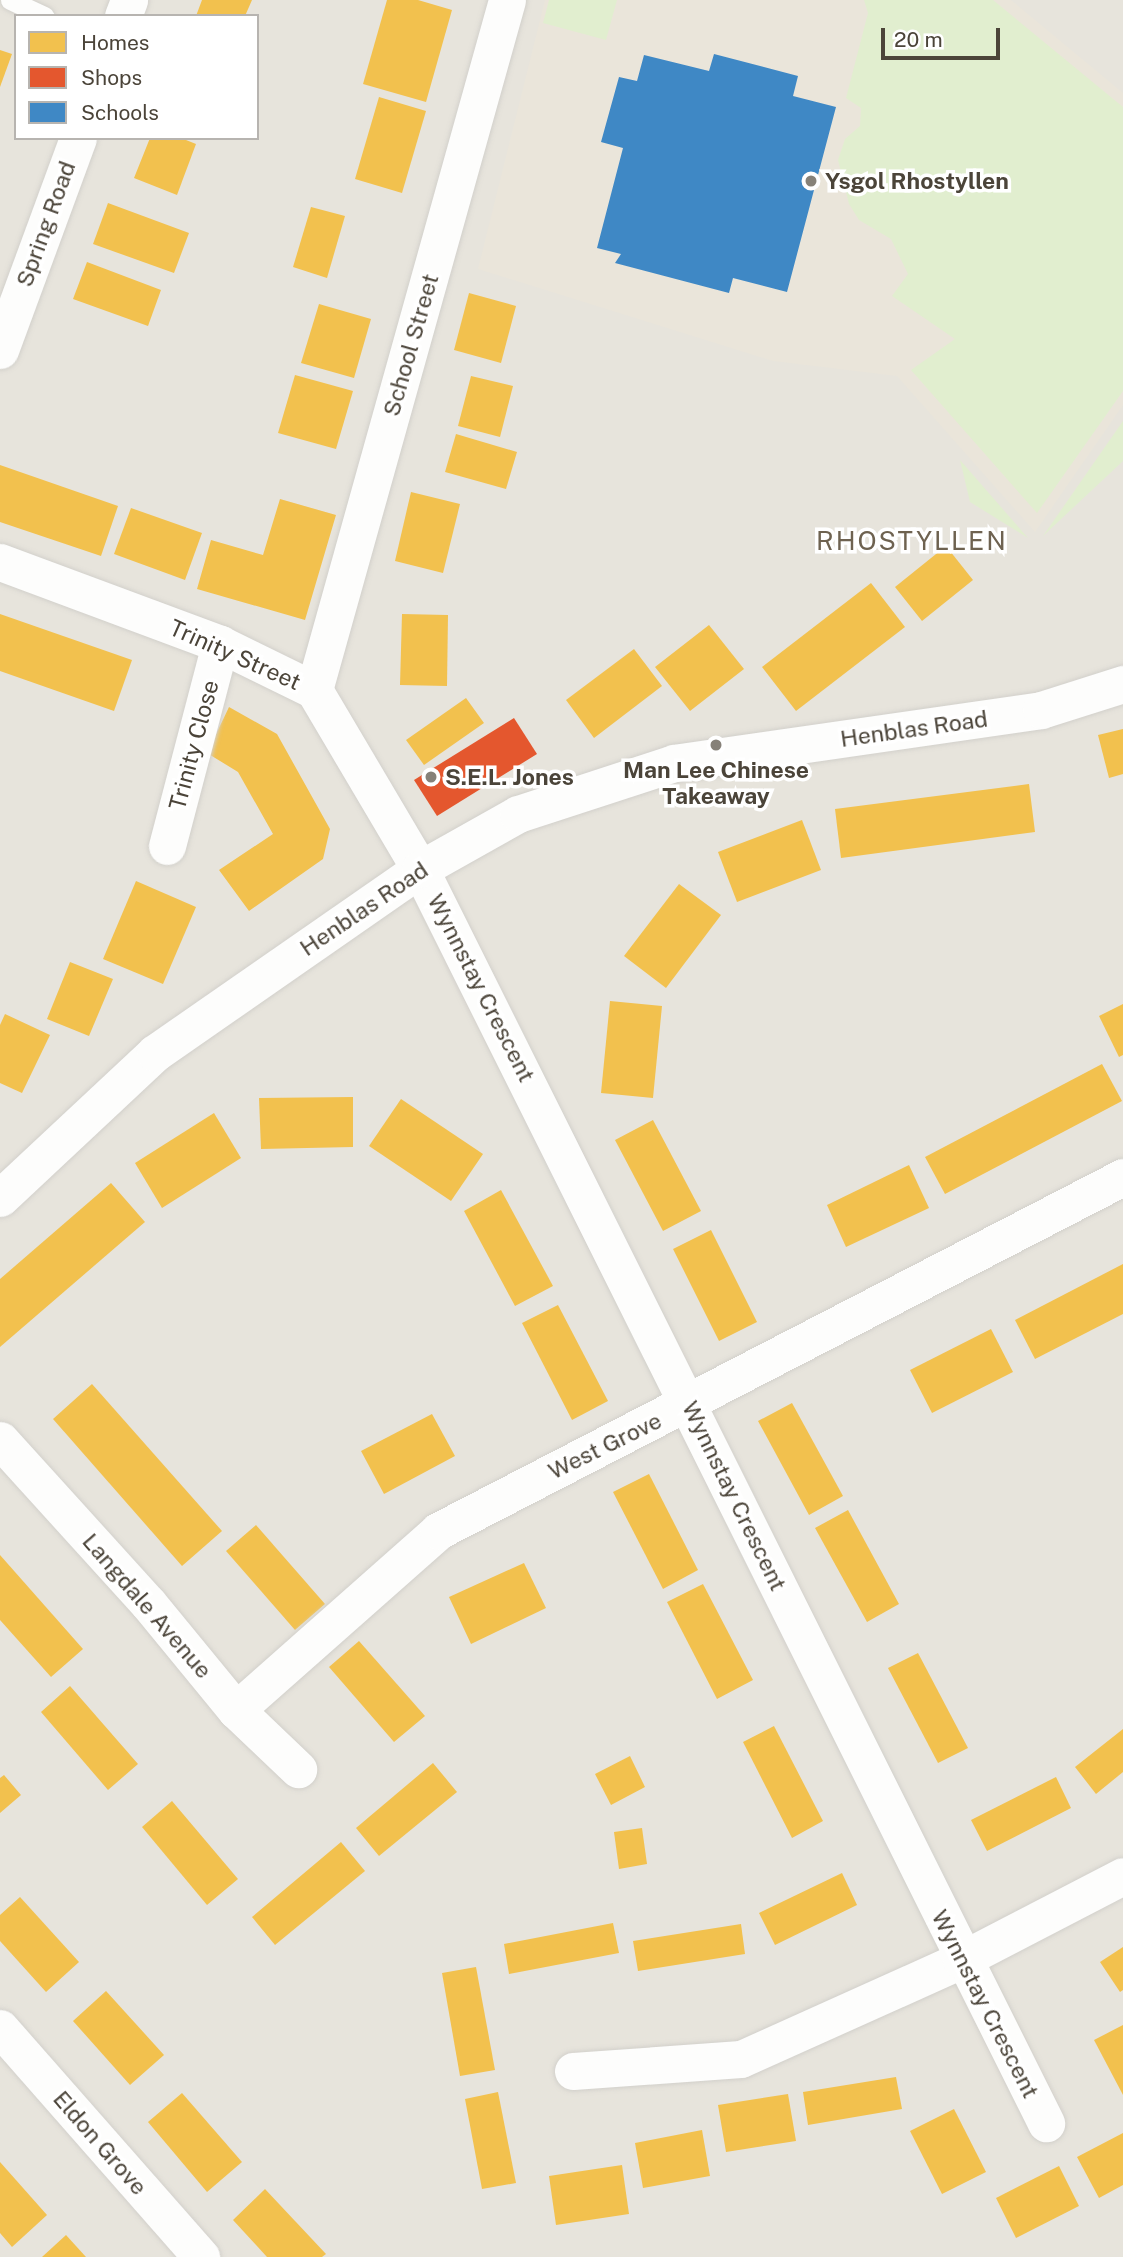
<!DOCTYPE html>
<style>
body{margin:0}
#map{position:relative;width:1123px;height:2257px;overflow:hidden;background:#f4f2ee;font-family:"Public Sans",sans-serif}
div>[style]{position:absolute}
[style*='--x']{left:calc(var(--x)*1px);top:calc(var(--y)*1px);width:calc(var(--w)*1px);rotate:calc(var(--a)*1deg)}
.residential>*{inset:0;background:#e7e4dc}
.education>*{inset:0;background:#eae5da}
.green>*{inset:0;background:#e1eecf}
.homes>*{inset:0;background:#f2c14e}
.shops>*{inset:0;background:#e4572e}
.schools>*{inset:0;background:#3f88c5}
.roads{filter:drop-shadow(0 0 2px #d2d0cb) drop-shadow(0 0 2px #d2d0cb)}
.service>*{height:19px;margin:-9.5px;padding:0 9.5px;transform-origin:9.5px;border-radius:9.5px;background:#fdfdfc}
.minor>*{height:37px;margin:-18.5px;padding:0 18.5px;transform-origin:18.5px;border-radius:18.5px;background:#fdfdfc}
.dots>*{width:19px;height:19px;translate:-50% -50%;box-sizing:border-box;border:4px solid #fff;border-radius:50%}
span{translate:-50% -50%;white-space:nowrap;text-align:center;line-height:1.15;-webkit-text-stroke:7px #fff;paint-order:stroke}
.poi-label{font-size:23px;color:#4b4439;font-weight:700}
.left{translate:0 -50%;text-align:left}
.street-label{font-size:23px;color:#4b4439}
.quarter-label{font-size:26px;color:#6e6250;letter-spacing:2px}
.legend{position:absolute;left:14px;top:14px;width:245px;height:126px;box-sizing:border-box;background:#fff;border:2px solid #b7b4b0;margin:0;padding:9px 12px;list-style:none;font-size:21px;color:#4b4439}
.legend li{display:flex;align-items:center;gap:14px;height:35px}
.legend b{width:35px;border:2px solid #b7b4b0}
.scale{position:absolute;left:881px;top:28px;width:119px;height:32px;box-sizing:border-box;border:4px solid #4b4439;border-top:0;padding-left:9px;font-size:21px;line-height:24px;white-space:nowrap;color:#4b4439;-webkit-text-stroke:5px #fff;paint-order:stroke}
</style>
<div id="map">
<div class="residential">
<div style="clip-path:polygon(evenodd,0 0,1123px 0,1123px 2257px,0 2257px,0 0,16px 16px,257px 16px,257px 138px,16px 138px,16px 16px)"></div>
</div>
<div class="education">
<div style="clip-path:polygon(545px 0,1011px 0,1123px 93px,1123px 405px,1035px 532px,897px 376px,773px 361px,478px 269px)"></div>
</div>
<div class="green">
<div style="clip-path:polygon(549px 0,617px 0,606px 40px,543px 23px)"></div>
<div style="clip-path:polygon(864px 0,993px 0,1123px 107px,1123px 391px,1037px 513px,911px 370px,955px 339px,892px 296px,908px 274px,891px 239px,859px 220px,849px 204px,838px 160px,845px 139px,860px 126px,861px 108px,846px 98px,868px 13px)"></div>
<div style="clip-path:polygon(1123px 421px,1123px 461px,1043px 536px)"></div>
<div style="clip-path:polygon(960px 460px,1028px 538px,970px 502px)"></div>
</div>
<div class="homes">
<div style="clip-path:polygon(202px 0,252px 0,245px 16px,196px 16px)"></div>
<div style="clip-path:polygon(387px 0,418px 0,452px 10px,426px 102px,363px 84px)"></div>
<div style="clip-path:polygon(0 50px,12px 54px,0 87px)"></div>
<div style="clip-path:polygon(379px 97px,426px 111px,402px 193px,355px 179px)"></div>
<div style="clip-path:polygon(150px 138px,181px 138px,196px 144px,177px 195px,134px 178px)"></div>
<div style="clip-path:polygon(108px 203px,189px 233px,174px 273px,93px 244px)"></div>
<div style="clip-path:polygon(311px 207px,345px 216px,327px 278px,293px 267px)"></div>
<div style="clip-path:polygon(87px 262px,161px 290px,148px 326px,73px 299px)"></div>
<div style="clip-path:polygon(469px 293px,516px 306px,501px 363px,454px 350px)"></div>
<div style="clip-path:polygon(319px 304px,371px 319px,354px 378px,301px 363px)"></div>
<div style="clip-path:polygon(295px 375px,353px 391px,336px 449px,278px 433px)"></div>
<div style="clip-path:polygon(471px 376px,513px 386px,500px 437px,458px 426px)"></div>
<div style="clip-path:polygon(456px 434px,517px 452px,506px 489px,445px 472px)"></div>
<div style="clip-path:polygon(0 465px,118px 506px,101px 556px,0 522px)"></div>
<div style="clip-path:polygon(411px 492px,460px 504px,443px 573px,395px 561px)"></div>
<div style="clip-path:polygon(280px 499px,336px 515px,305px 620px,197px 589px,211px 540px,263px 555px)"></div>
<div style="clip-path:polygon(131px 508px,202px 533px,185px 580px,114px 554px)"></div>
<div style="clip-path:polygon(946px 546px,973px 580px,922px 621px,895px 587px)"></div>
<div style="clip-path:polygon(871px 583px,905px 627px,796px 711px,762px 667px)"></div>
<div style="clip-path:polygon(0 614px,132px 660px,114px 711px,0 671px)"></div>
<div style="clip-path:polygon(402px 614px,448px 615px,447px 686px,400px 685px)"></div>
<div style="clip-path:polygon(709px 625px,744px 669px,690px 711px,655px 667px)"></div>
<div style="clip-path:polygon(634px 649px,662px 686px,594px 738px,566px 700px)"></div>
<div style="clip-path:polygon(466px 698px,484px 723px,424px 765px,406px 740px)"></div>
<div style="clip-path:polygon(229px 707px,277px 734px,330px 829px,323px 859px,249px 911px,219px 870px,273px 834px,238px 772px,207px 753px)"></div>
<div style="clip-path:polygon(1123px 729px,1123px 774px,1109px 778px,1098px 735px)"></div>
<div style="clip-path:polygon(1029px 784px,1035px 832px,841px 858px,835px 809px)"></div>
<div style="clip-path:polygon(802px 820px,821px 870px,737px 902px,718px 852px)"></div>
<div style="clip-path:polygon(136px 881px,196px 907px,163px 984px,103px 959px)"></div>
<div style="clip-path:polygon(679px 884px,721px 915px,666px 988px,624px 956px)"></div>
<div style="clip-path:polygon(70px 962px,113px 979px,89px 1036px,47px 1019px)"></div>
<div style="clip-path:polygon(610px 1001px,662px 1006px,653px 1098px,601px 1093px)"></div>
<div style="clip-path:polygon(1123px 1004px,1123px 1055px,1119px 1057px,1099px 1016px)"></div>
<div style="clip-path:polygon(5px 1014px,50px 1035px,22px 1093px,0 1083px,0 1025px)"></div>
<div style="clip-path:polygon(1102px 1064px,1122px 1101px,945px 1194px,925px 1157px)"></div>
<div style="clip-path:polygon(353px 1097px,353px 1147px,261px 1149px,259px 1098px)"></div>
<div style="clip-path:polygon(401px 1099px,483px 1154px,451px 1201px,369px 1146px)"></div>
<div style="clip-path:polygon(214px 1113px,241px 1158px,162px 1208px,135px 1163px)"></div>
<div style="clip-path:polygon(653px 1120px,701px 1211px,663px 1231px,615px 1140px)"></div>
<div style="clip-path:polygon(909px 1165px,929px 1208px,846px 1247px,827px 1205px)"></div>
<div style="clip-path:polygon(111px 1183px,145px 1222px,0 1347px,0 1279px)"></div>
<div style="clip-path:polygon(501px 1190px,553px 1286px,515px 1306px,464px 1211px)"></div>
<div style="clip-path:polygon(711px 1230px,757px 1322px,719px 1341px,673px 1249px)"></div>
<div style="clip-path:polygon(1123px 1264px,1123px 1314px,1035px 1359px,1015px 1320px)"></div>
<div style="clip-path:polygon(558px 1305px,608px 1401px,572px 1420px,522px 1323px)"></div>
<div style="clip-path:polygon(991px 1329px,1013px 1372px,932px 1413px,910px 1370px)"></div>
<div style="clip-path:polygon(92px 1384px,222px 1531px,182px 1566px,53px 1419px)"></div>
<div style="clip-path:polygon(792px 1403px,843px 1496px,809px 1515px,758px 1421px)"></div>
<div style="clip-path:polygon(432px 1414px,455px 1456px,384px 1494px,361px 1451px)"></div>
<div style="clip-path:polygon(649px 1474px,698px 1570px,663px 1589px,613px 1492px)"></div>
<div style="clip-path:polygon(848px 1510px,899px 1604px,867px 1622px,815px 1528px)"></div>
<div style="clip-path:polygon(256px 1525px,325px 1604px,295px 1630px,226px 1551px)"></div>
<div style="clip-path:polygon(0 1555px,83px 1649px,51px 1677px,0 1620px)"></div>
<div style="clip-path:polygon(524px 1563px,546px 1608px,471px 1644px,449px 1597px)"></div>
<div style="clip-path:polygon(703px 1584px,753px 1680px,717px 1699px,667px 1602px)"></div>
<div style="clip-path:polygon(359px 1641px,425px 1716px,394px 1742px,329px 1667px)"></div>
<div style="clip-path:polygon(918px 1653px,968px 1748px,938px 1763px,888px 1668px)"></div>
<div style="clip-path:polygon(70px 1686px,138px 1764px,108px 1790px,41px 1712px)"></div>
<div style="clip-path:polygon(774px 1726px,823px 1821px,792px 1838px,743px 1742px)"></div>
<div style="clip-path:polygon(1123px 1729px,1123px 1772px,1096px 1794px,1075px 1767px)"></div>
<div style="clip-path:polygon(630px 1756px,645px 1787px,611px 1805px,595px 1774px)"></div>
<div style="clip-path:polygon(433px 1763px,457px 1792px,379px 1856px,356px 1828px)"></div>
<div style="clip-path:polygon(4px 1775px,21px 1795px,0 1813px,0 1778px)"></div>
<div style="clip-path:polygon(1056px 1777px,1071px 1808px,987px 1851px,971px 1820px)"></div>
<div style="clip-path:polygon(172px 1801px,238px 1879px,207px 1905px,142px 1827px)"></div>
<div style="clip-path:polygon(642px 1828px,647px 1864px,619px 1869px,614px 1832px)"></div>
<div style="clip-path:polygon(341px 1842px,365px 1871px,275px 1945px,252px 1917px)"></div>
<div style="clip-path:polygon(842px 1873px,857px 1905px,775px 1945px,759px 1913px)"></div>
<div style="clip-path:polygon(20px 1897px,79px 1962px,46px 1992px,0 1941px,0 1915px)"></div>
<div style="clip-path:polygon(613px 1923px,619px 1953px,509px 1974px,504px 1944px)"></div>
<div style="clip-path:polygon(741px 1924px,745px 1954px,638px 1971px,633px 1941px)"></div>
<div style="clip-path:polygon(1123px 1947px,1123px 1990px,1120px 1992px,1100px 1962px)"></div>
<div style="clip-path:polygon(476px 1967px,495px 2070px,460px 2076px,442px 1973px)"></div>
<div style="clip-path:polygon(106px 1991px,164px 2055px,130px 2085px,73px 2021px)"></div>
<div style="clip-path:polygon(1123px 2025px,1123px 2095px,1094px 2040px)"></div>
<div style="clip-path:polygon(896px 2077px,902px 2109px,808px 2125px,803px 2092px)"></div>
<div style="clip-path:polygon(498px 2092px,516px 2183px,482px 2189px,465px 2099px)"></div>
<div style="clip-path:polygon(182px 2093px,242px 2162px,207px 2192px,148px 2122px)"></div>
<div style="clip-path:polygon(788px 2094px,796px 2141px,726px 2152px,718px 2105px)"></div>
<div style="clip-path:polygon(954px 2109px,986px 2172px,942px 2194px,910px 2131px)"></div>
<div style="clip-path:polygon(702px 2130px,710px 2176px,643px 2188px,635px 2143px)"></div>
<div style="clip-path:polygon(1123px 2133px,1123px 2185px,1099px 2198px,1077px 2157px)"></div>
<div style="clip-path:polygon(0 2162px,47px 2215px,12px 2247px,0 2233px)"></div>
<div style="clip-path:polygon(622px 2165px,629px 2214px,556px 2225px,549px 2176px)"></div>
<div style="clip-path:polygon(1059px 2166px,1079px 2206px,1016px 2238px,996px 2198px)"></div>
<div style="clip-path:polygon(265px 2189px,326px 2254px,322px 2257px,267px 2257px,233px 2220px)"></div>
<div style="clip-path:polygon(66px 2235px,86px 2257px,42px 2257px)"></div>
</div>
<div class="shops">
<div style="clip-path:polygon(514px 718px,537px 754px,437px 816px,414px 780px)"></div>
</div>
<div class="schools">
<div style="clip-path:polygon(714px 54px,798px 76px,793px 96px,836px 107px,787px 292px,733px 278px,729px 293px,615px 263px,621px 254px,597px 248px,623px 148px,601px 142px,619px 77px,637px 81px,644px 55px,709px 71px)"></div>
</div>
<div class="roads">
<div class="service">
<div style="--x:10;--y:0;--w:38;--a:25"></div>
</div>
<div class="minor">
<div style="--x:123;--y:16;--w:17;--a:-69"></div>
<div style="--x:0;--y:350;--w:226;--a:-69.8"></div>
<div style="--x:0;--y:562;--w:235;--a:20.4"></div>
<div style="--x:220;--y:644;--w:105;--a:26.1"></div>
<div style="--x:314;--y:690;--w:208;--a:59.4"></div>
<div style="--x:420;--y:869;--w:1402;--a:63.47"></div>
<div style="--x:314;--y:690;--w:716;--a:-74.37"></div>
<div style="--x:167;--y:846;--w:209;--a:-75.3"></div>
<div style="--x:0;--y:1198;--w:212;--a:-43.1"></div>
<div style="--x:155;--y:1053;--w:323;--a:-34.8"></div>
<div style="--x:420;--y:869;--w:112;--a:-29.3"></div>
<div style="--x:518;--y:814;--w:164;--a:-18.1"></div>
<div style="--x:674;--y:763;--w:371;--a:-8.2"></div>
<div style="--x:1041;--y:710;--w:86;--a:-17.6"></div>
<div style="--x:0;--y:1440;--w:220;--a:47.8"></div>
<div style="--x:148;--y:1603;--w:139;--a:50.6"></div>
<div style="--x:236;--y:1710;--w:86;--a:43.6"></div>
<div style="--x:236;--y:1710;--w:270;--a:-41.5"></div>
<div style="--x:438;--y:1531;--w:771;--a:-27.33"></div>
<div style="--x:0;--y:2028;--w:305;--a:48.7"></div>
<div style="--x:573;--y:2071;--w:168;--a:-4.1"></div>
<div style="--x:741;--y:2059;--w:241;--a:-24.2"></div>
<div style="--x:961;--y:1960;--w:182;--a:-27.4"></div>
</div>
</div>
<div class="dots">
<div style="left:811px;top:181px;background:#868178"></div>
<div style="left:716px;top:745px;background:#868178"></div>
<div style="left:431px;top:777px;background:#868178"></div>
</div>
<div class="poi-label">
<span class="left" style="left:825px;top:181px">Ysgol Rhostyllen</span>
<span style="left:716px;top:783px">Man Lee Chinese<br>Takeaway</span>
<span class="left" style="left:445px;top:777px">S.E.L. Jones</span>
</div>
<div class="street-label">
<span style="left:46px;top:224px;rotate:-70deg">Spring Road</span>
<span style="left:411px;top:345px;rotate:-74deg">School Street</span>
<span style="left:235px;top:655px;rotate:24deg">Trinity Street</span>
<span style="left:914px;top:729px;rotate:-8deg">Henblas Road</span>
<span style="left:194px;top:745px;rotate:-75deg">Trinity Close</span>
<span style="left:364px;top:909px;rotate:-34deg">Henblas Road</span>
<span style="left:481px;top:988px;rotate:63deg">Wynnstay Crescent</span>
<span style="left:605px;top:1446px;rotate:-26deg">West Grove</span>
<span style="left:734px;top:1496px;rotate:64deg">Wynnstay Crescent</span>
<span style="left:147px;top:1606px;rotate:49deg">Langdale Avenue</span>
<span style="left:985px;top:2004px;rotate:63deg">Wynnstay Crescent</span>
<span style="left:100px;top:2143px;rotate:49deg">Eldon Grove</span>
</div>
<div class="quarter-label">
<span style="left:912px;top:541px">RHOSTYLLEN</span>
</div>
<ul class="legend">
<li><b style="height:19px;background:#f2c14e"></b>Homes</li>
<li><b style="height:19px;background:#e4572e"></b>Shops</li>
<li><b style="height:19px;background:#3f88c5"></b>Schools</li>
</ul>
<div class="scale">20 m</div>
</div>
